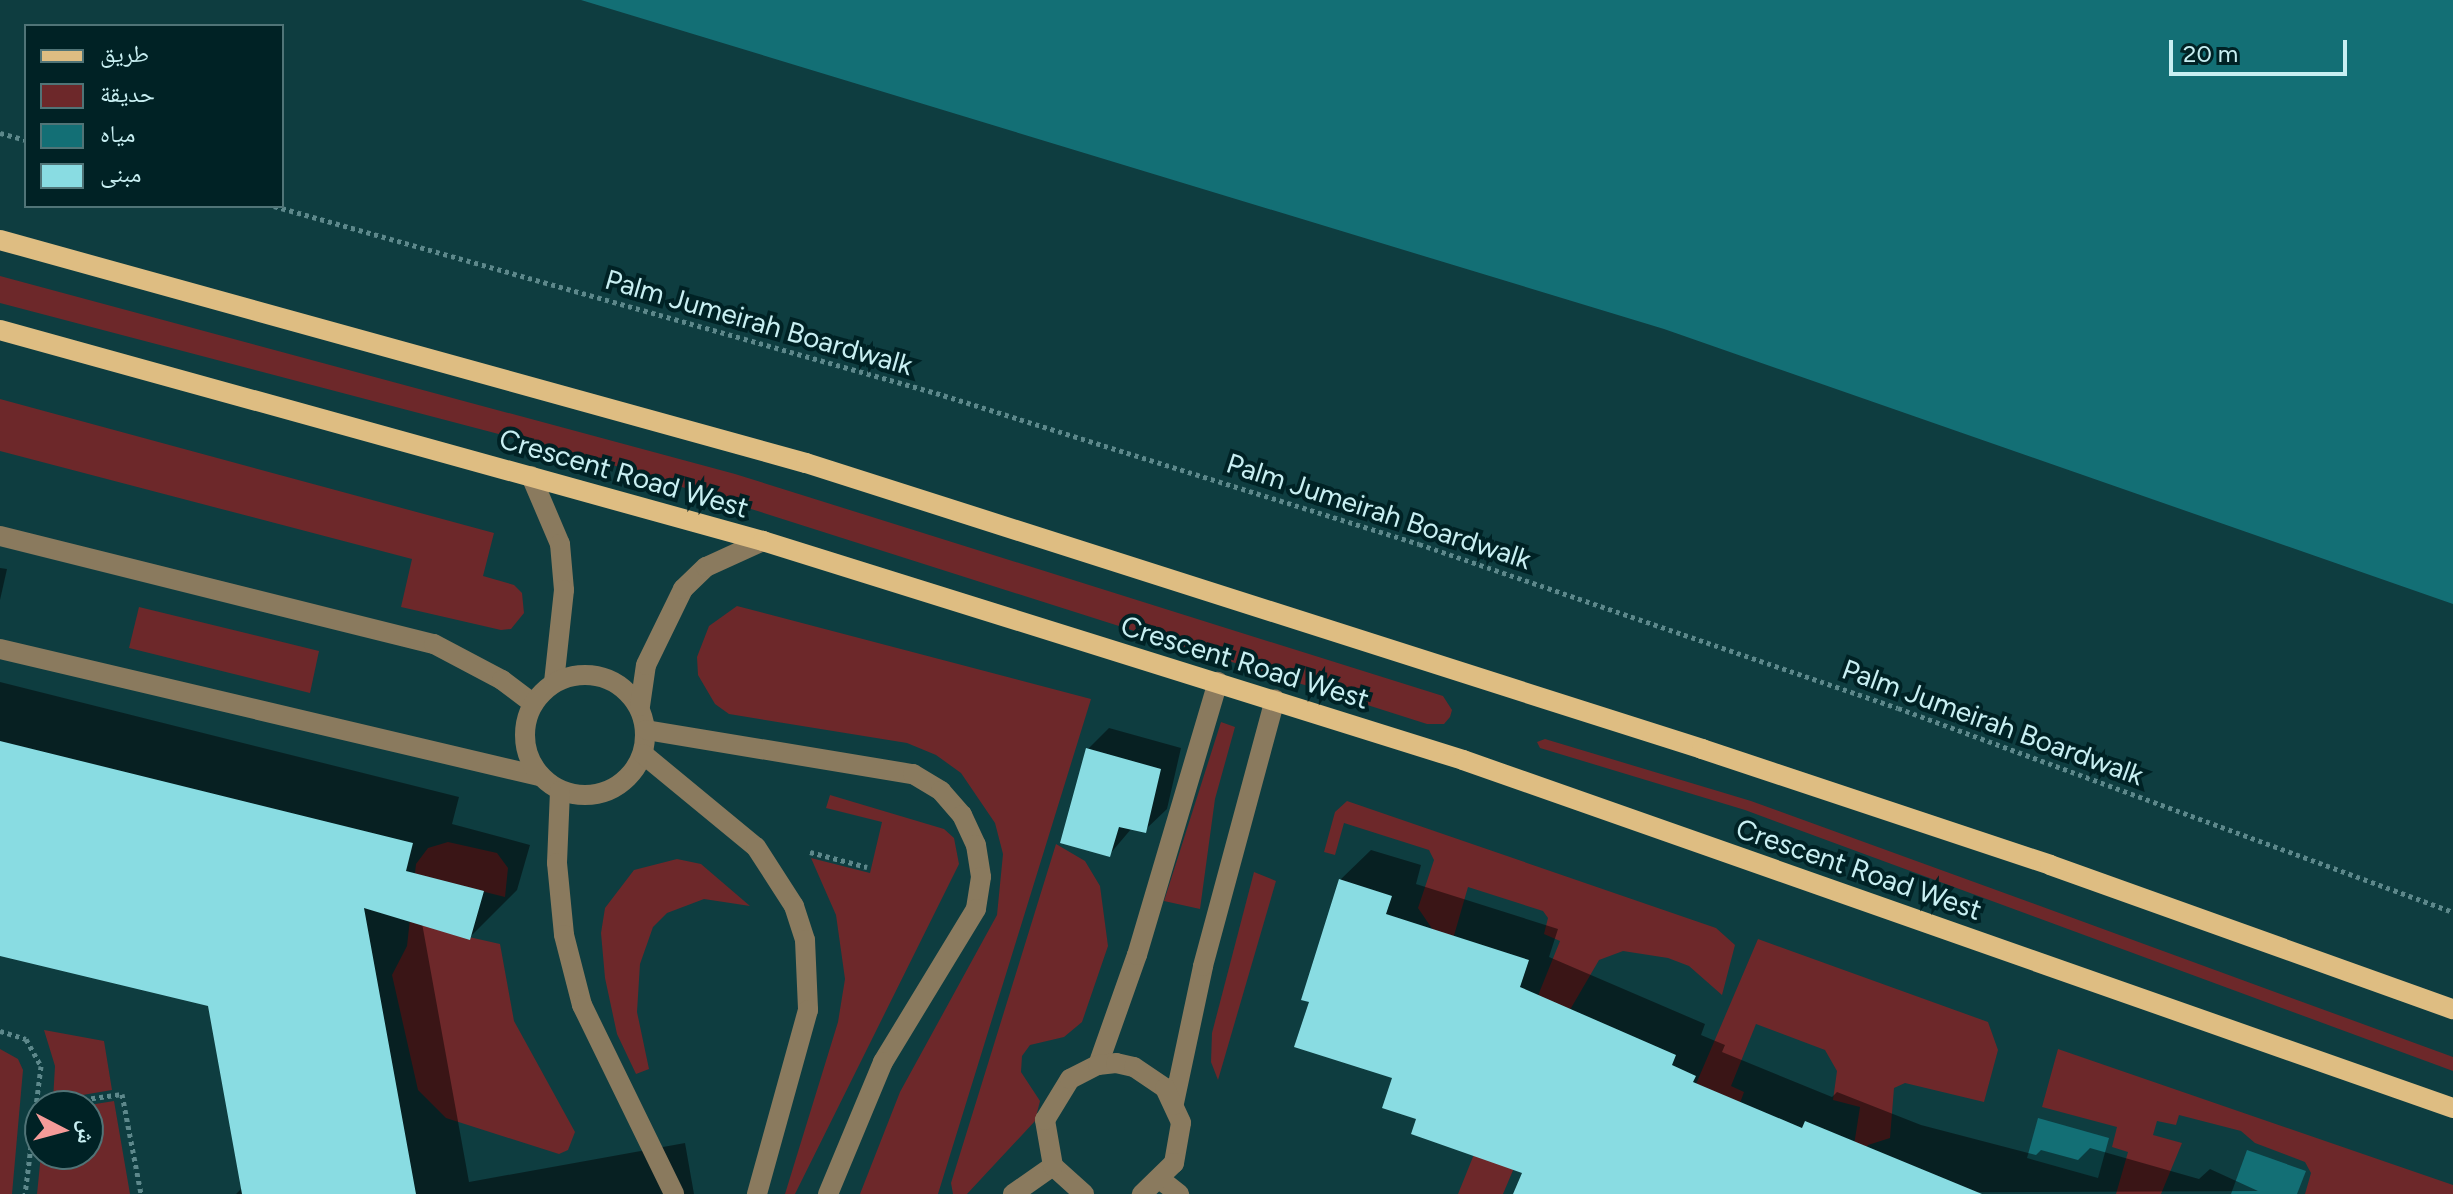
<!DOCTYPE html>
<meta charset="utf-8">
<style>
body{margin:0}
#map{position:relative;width:2453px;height:1194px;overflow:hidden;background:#0e3d40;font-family:Figtree,"Noto Naskh Arabic",sans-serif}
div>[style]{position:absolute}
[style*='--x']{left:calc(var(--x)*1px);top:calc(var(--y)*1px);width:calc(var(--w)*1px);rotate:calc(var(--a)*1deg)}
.green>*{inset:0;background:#6d282a}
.water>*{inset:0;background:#136f75}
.shadow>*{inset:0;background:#0007}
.building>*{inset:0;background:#89dce2}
.path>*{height:5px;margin-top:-2.5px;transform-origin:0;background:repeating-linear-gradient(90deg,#5d888b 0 4px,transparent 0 8px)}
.minor>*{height:20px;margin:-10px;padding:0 10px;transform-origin:10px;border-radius:10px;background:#8a7a5e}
.minor>.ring{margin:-10px;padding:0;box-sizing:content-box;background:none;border:20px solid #8a7a5e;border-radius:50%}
.major>*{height:20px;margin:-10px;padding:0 10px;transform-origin:10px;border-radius:10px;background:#debd82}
span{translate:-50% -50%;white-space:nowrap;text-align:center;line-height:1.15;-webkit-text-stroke:8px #002225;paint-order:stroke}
.street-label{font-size:28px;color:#c8eff2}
.legend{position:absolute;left:24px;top:24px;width:260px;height:184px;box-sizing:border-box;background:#002225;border:2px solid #507477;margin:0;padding:10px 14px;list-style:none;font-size:24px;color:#c8eff2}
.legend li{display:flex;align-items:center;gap:16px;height:40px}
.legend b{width:40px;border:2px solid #507477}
.north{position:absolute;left:24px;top:1090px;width:80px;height:80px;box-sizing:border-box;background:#002225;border:2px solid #507477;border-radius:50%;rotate:96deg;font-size:22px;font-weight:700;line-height:32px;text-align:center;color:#c8eff2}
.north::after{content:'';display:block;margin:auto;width:28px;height:36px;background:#f59b99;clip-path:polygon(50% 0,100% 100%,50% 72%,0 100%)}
.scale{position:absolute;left:2169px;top:40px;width:178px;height:36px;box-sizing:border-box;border:4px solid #c8eff2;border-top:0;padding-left:10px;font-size:24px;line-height:28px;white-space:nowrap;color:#c8eff2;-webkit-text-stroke:6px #002225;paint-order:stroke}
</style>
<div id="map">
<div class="green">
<div style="clip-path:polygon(0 276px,735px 474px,1443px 696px,1452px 710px,1450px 717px,1444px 724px,1427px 724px,597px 460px,0 303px)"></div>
<div style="clip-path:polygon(0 399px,494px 533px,483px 576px,514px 585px,522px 593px,524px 613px,511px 629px,501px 630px,401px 607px,412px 559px,0 451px)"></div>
<div style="clip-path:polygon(737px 606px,1091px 699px,938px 1194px,860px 1194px,900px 1092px,997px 915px,1003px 854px,995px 823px,961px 773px,936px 755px,907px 743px,729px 714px,715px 704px,698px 675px,697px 657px,709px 626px)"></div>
<div style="clip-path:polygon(139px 607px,319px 651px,310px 693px,129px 648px)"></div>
<div style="clip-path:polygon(1221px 722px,1235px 727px,1215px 799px,1200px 909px,1164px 901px)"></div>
<div style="clip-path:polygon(1545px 739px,1751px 801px,2073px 918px,2453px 1057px,2453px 1071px,1745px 810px,1540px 748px,1537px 742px)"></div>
<div style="clip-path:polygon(830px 795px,944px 829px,954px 838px,959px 864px,795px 1194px,785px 1194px,838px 1022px,845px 979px,836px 915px,811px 858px,870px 873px,882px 822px,826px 808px)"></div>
<div style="clip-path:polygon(1347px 801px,1716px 928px,1735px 945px,1722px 995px,1689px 966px,1668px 958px,1623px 951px,1599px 960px,1553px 1039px,1565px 1047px,1503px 1194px,1458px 1194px,1560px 941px,1544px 934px,1548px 918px,1543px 911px,1468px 887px,1453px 939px,1433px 930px,1418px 908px,1434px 860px,1429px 850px,1344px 823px,1335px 855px,1324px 852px,1335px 812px)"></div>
<div style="clip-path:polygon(448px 842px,497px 853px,508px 868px,505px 897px,461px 886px,447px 932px,500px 944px,514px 1021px,575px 1132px,568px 1150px,559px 1154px,446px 1118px,418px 1090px,392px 975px,407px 946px,416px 864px,428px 848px)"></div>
<div style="clip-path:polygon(1056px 844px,1085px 861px,1100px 886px,1108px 946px,1082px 1022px,1064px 1037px,1030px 1045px,1022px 1056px,1021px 1072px,1040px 1101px,1035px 1121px,967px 1194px,953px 1194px,951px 1183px)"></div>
<div style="clip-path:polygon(677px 859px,701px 864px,750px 906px,704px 899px,667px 913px,653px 927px,640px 964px,637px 1012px,649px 1069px,636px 1074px,617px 1034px,605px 978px,601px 933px,605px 908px,634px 870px)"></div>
<div style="clip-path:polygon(1254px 872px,1276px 881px,1218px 1080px,1211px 1062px,1212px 1033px)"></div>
<div style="clip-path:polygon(1758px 939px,1988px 1022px,1998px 1050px,1984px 1102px,1905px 1083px,1894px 1088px,1890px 1138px,1868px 1145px,1837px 1194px,1852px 1158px,1860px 1107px,1833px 1100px,1837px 1071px,1825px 1050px,1756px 1024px,1731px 1086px,1744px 1092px,1740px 1103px,1649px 1194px)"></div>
<div style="clip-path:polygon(44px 1030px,104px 1041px,112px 1090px,53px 1100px,55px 1066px)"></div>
<div style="clip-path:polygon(0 1049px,18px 1059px,23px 1070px,12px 1194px,0 1194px)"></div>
<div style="clip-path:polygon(2058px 1049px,2453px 1185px,2453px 1194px,2305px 1194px,2311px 1173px,2305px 1162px,2255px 1143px,2241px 1131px,2179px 1115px,2176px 1125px,2157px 1121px,2153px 1135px,2182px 1143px,2161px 1194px,2116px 1194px,2128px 1152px,2112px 1147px,2117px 1127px,2042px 1107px)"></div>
<div style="clip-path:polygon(114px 1101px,130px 1194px,37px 1194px,41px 1154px,88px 1154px,88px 1106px,83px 1106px)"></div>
</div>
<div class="water">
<div style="clip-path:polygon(581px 0,2453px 0,2453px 604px,1664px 329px)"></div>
<div style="clip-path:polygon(2038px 1118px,2109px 1138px,2098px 1178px,2027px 1158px)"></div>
<div style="clip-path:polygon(2247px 1150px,2306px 1171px,2297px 1194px,2231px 1194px)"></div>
</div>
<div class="shadow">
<div style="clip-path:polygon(0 568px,7px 569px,0 600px)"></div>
<div style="clip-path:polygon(0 682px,459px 797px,452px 824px,530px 845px,517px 890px,470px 937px,422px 923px,469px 1182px,685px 1143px,694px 1194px,236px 1194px,243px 1187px,209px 1004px,0 953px)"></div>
<div style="clip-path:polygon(1109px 728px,1181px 748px,1167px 809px,1145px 830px,1132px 828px,1109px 855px,1088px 749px)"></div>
<div style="clip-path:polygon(1371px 850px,1421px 865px,1416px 884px,1558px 929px,1549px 957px,1705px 1024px,1701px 1035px,1725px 1045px,1722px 1052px,1832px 1097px,1837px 1092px,1921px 1125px,2036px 1155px,2041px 1150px,2078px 1160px,2090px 1148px,2199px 1179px,2210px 1169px,2258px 1191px,1515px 1194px,1525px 1171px,1419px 1118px,1395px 1077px,1311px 1001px,1340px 880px)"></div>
</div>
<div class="building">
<div style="clip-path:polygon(0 741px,413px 843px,406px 871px,484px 891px,470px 940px,364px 908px,416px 1194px,242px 1194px,208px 1006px,0 956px)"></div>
<div style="clip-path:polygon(1086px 748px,1161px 769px,1146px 833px,1119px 827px,1110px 857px,1060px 843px)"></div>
<div style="clip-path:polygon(1339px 879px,1392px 896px,1386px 914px,1529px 960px,1520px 987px,1676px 1055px,1672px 1065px,1696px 1076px,1693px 1082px,1802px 1128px,1805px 1121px,1982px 1194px,1513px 1194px,1522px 1173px,1411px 1134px,1416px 1119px,1382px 1108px,1392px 1078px,1294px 1047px,1309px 1002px,1301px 1000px)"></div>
</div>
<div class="path">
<div style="--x:0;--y:133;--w:27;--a:15"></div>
<div style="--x:274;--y:206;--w:688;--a:15.77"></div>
<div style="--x:936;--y:393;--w:506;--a:17.36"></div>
<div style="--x:1419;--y:544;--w:506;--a:18.9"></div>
<div style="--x:1898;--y:708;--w:591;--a:20.18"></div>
<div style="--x:810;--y:852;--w:59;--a:14.7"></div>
<div style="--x:0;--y:1031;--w:27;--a:17"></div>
<div style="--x:26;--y:1039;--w:31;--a:61"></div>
<div style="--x:41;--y:1066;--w:129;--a:97.1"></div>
<div style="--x:36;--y:1106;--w:87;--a:-7.9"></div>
<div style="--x:122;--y:1094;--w:102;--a:79.2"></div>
</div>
<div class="minor">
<div style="--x:531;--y:476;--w:74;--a:66.9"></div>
<div style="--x:560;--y:544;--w:46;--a:85"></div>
<div style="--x:564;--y:590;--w:93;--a:96.2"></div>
<div style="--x:0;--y:536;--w:447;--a:14"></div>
<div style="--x:434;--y:644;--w:77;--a:27.9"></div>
<div style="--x:502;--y:680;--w:39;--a:37"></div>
<div style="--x:0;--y:649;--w:554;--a:13.26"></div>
<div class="ring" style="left:525px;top:675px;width:100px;height:100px"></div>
<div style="--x:640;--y:706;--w:41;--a:-81.7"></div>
<div style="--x:646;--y:665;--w:85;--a:-64"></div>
<div style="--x:683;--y:589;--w:32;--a:-44"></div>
<div style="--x:706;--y:567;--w:63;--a:-24.5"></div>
<div style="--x:646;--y:730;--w:271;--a:9.4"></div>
<div style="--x:913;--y:774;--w:33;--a:31"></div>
<div style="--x:941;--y:791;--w:32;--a:49"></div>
<div style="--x:962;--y:815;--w:33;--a:65"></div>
<div style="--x:976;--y:845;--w:32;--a:81"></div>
<div style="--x:981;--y:877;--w:32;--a:99"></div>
<div style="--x:976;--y:909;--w:179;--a:121.3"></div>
<div style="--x:883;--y:1062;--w:143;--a:112.6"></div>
<div style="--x:643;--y:754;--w:146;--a:39.5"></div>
<div style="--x:756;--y:847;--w:70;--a:57.2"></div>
<div style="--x:794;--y:906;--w:36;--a:72"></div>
<div style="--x:805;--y:940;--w:70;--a:87.5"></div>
<div style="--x:808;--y:1010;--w:191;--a:105.5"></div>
<div style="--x:560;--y:791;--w:72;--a:92.4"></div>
<div style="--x:557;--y:863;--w:72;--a:84.4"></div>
<div style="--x:564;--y:935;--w:72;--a:75.6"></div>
<div style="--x:582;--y:1005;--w:210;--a:64"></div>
<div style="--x:1098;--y:1065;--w:117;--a:-70.5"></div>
<div style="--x:1137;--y:955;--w:285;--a:-73.5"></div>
<div style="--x:1174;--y:1103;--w:140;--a:-78"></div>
<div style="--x:1203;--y:966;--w:276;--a:-74.9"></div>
<div style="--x:1161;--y:1180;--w:23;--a:38"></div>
<div style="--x:1013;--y:1194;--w:49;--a:-35"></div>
<div style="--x:1084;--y:1194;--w:42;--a:-137.9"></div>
<div style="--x:1053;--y:1166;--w:47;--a:-99.9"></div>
<div style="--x:1045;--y:1120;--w:48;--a:-58.6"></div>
<div style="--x:1070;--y:1079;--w:31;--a:-27"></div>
<div style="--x:1098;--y:1065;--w:18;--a:-6"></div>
<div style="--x:1116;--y:1063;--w:18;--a:13"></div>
<div style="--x:1134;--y:1067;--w:37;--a:34"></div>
<div style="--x:1165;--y:1088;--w:38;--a:65"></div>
<div style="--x:1181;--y:1123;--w:41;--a:99.9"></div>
<div style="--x:1174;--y:1163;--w:45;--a:135.9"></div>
</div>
<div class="major">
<div style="--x:0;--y:240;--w:836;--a:15.47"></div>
<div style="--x:806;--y:463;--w:941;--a:17.7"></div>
<div style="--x:1702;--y:749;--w:367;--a:18.4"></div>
<div style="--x:2050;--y:865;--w:428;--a:19.7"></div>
<div style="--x:0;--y:330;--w:792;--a:15.46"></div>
<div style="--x:763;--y:541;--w:733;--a:17.37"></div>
<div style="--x:1463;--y:760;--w:1049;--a:19.37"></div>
</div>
<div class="street-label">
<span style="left:759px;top:322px;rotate:16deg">Palm Jumeirah Boardwalk</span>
<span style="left:624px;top:473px;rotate:16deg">Crescent Road West</span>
<span style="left:1379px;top:511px;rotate:18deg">Palm Jumeirah Boardwalk</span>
<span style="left:1245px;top:662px;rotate:17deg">Crescent Road West</span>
<span style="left:1993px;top:722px;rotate:20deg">Palm Jumeirah Boardwalk</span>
<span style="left:1859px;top:869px;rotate:19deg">Crescent Road West</span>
</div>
<ul class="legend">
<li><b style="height:10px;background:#debd82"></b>طريق</li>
<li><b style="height:22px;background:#6d282a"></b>حديقة</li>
<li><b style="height:22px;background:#136f75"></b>مياه</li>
<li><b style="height:22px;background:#89dce2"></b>مبنى</li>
</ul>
<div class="north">ش</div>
<div class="scale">20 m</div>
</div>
